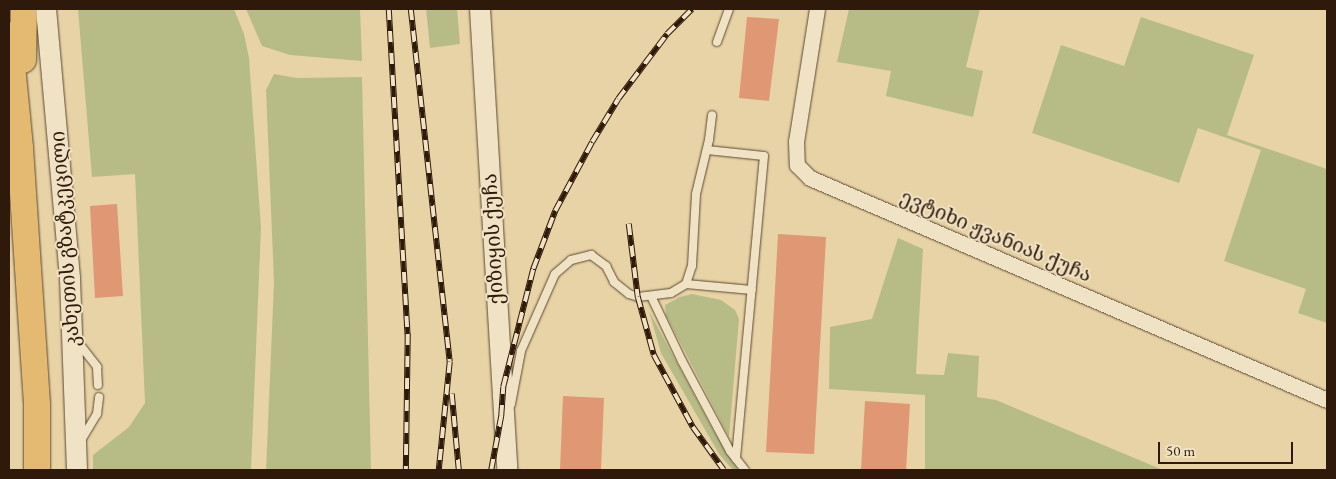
<!DOCTYPE html>
<meta charset="utf-8">
<style>
body{margin:0}
#map{position:relative;width:1336px;height:479px;overflow:hidden;background:#e8d3a6;font-family:"EB Garamond","Noto Serif Georgian",serif}
div>[style]{position:absolute}
[style*='--x']{left:calc(var(--x)*1px);top:calc(var(--y)*1px);width:calc(var(--w)*1px);rotate:calc(var(--a)*1deg)}
.green>*{inset:0;background:#b7bc86}
.building>*{inset:0;background:#df9873}
.roads{filter:drop-shadow(0 0 1px #5d4832) drop-shadow(0 0 1px #5d4832)}
.lane>*{height:8px;margin:-4px;padding:0 4px;transform-origin:4px;border-radius:4px;background:#f0e2c5}
.street>*{height:15px;margin:-7.5px;padding:0 7.5px;transform-origin:7.5px;border-radius:7.5px;background:#f0e2c5}
.secondary>*{height:20px;margin:-10px;padding:0 10px;transform-origin:10px;border-radius:10px;background:#f0e2c5}
.highway>*{height:26px;margin:-13px;padding:0 13px;transform-origin:13px;border-radius:13px;background:#e4ba73}
.rail>*{height:5.5px;margin-top:-2.75px;transform-origin:0;background:repeating-linear-gradient(90deg,#f0e2c5 0 11px,#2f190b 0 22px);box-sizing:border-box;border-block:1px solid #2f190b}
span{translate:-50% -50%;white-space:nowrap;text-align:center;line-height:1.15;-webkit-text-stroke:4px #f0e2c5;paint-order:stroke}
.street-label{font-size:20px;color:#2f190b}
.frame{position:absolute;inset:0;border:10px solid #2f190b;pointer-events:none}
.scale{position:absolute;left:1158px;top:442px;width:135px;height:22px;box-sizing:border-box;border:2px solid #2f190b;border-top:0;padding-left:6px;font-size:15px;line-height:18px;white-space:nowrap;color:#2f190b;-webkit-text-stroke:4px #f0e2c5;paint-order:stroke}
</style>
<div id="map">
<div class="green">
<div style="clip-path:polygon(78px 9px,234px 9px,244px 34px,249px 58px,261px 228px,251px 470px,93px 470px,93px 455px,129px 427px,145px 403px,135px 174px,92px 177px)"></div>
<div style="clip-path:polygon(246px 9px,360px 9px,362px 61px,290px 55px,262px 46px)"></div>
<div style="clip-path:polygon(426px 9px,457px 9px,460px 44px,430px 48px)"></div>
<div style="clip-path:polygon(849px 9px,980px 9px,966px 67px,983px 71px,973px 117px,886px 96px,891px 71px,837px 62px)"></div>
<div style="clip-path:polygon(1141px 17px,1254px 55px,1227px 135px,1327px 169px,1327px 323px,1298px 313px,1306px 289px,1224px 261px,1261px 150px,1198px 128px,1179px 183px,1032px 133px,1061px 45px,1124px 66px)"></div>
<div style="clip-path:polygon(274px 74px,297px 78px,362px 77px,371px 470px,266px 470px,274px 282px,266px 90px)"></div>
<div style="clip-path:polygon(898px 238px,923px 249px,916px 374px,944px 375px,948px 353px,979px 356px,977px 397px,996px 400px,1163px 470px,925px 470px,925px 395px,829px 389px,830px 327px,872px 319px)"></div>
<div style="clip-path:polygon(692px 294px,721px 300px,735px 310px,739px 319px,729px 437px,666px 315px,665px 305px,680px 297px)"></div>
<div style="clip-path:polygon(649px 311px,714px 432px,738px 470px,733px 470px,719px 454px,661px 353px)"></div>
</div>
<div class="building">
<div style="clip-path:polygon(747px 17px,779px 19px,769px 101px,739px 98px)"></div>
<div style="clip-path:polygon(117px 204px,123px 296px,95px 298px,90px 206px)"></div>
<div style="clip-path:polygon(778px 234px,826px 237px,814px 454px,766px 452px)"></div>
<div style="clip-path:polygon(563px 396px,604px 398px,601px 470px,560px 470px)"></div>
<div style="clip-path:polygon(865px 401px,910px 404px,906px 470px,861px 470px)"></div>
</div>
<div class="roads">
<div class="lane">
<div style="--x:717;--y:42;--w:35;--a:-70"></div>
<div style="--x:707;--y:150;--w:57;--a:6"></div>
<div style="--x:764;--y:156;--w:304;--a:95.3"></div>
<div style="--x:686;--y:284;--w:66;--a:5.2"></div>
<div style="--x:651;--y:296;--w:72;--a:64.5"></div>
<div style="--x:682;--y:361;--w:102;--a:61.9"></div>
<div style="--x:730;--y:451;--w:24;--a:52"></div>
<div style="--x:77;--y:341;--w:33;--a:52"></div>
<div style="--x:97;--y:367;--w:18;--a:87"></div>
<div style="--x:511;--y:404;--w:54;--a:-79.3"></div>
<div style="--x:521;--y:351;--w:84;--a:-66.2"></div>
<div style="--x:555;--y:274;--w:21;--a:-41"></div>
<div style="--x:571;--y:260;--w:21;--a:-14"></div>
<div style="--x:591;--y:255;--w:19;--a:36"></div>
<div style="--x:606;--y:266;--w:18;--a:63"></div>
<div style="--x:614;--y:282;--w:19;--a:39"></div>
<div style="--x:629;--y:294;--w:9;--a:18"></div>
<div style="--x:638;--y:297;--w:33;--a:-7"></div>
<div style="--x:671;--y:293;--w:17;--a:-31"></div>
<div style="--x:686;--y:284;--w:19;--a:-72"></div>
<div style="--x:692;--y:266;--w:72;--a:-86.8"></div>
<div style="--x:696;--y:194;--w:56;--a:-76.5"></div>
<div style="--x:709;--y:140;--w:25;--a:-83"></div>
<div style="--x:80;--y:442;--w:33;--a:-59"></div>
<div style="--x:97;--y:414;--w:17;--a:-83"></div>
</div>
<div class="street">
<div style="--x:817;--y:9;--w:134;--a:99"></div>
<div style="--x:796;--y:141;--w:24;--a:88"></div>
<div style="--x:797;--y:165;--w:18;--a:45"></div>
<div style="--x:810;--y:178;--w:563;--a:23.24"></div>
</div>
<div class="secondary">
<div style="--x:46;--y:9;--w:271;--a:84.9"></div>
<div style="--x:70;--y:279;--w:191;--a:87.9"></div>
<div style="--x:480;--y:9;--w:462;--a:86.6"></div>
</div>
<div class="highway">
<div style="--x:9;--y:35;--w:114;--a:84.4"></div>
<div style="--x:20;--y:148;--w:258;--a:86.2"></div>
<div style="--x:37;--y:405;--w:65;--a:90"></div>
<div style="--x:23;--y:60;--w:51;--a:-88.9"></div>
</div>
</div>
<div class="rail">
<div style="--x:389;--y:9;--w:326;--a:86.7"></div>
<div style="--x:408;--y:334;--w:136;--a:90.8"></div>
<div style="--x:411;--y:9;--w:355;--a:83.7"></div>
<div style="--x:450;--y:362;--w:109;--a:95.8"></div>
<div style="--x:629;--y:224;--w:74;--a:83"></div>
<div style="--x:638;--y:297;--w:60;--a:74.6"></div>
<div style="--x:654;--y:355;--w:82;--a:61.6"></div>
<div style="--x:693;--y:427;--w:53;--a:54.2"></div>
<div style="--x:452;--y:394;--w:76;--a:84.7"></div>
<div style="--x:491;--y:470;--w:55;--a:-79.5"></div>
<div style="--x:501;--y:416;--w:29;--a:-86"></div>
<div style="--x:503;--y:387;--w:122;--a:-75.7"></div>
<div style="--x:533;--y:269;--w:62;--a:-69.2"></div>
<div style="--x:555;--y:211;--w:78;--a:-61.8"></div>
<div style="--x:592;--y:142;--w:50;--a:-58.8"></div>
<div style="--x:618;--y:99;--w:81;--a:-53"></div>
<div style="--x:667;--y:34;--w:35;--a:-45"></div>
</div>
<div class="street-label">
<span style="left:996px;top:236px;rotate:23deg">ევტიხი ჟვანიას ქუჩა</span>
<span style="left:65px;top:239px;rotate:-94deg">კახეთის გზატკეცილი</span>
<span style="left:493px;top:239px;rotate:-93deg">ქიზიყის ქუჩა</span>
</div>
<div class="frame"></div>
<div class="scale">50 m</div>
</div>
